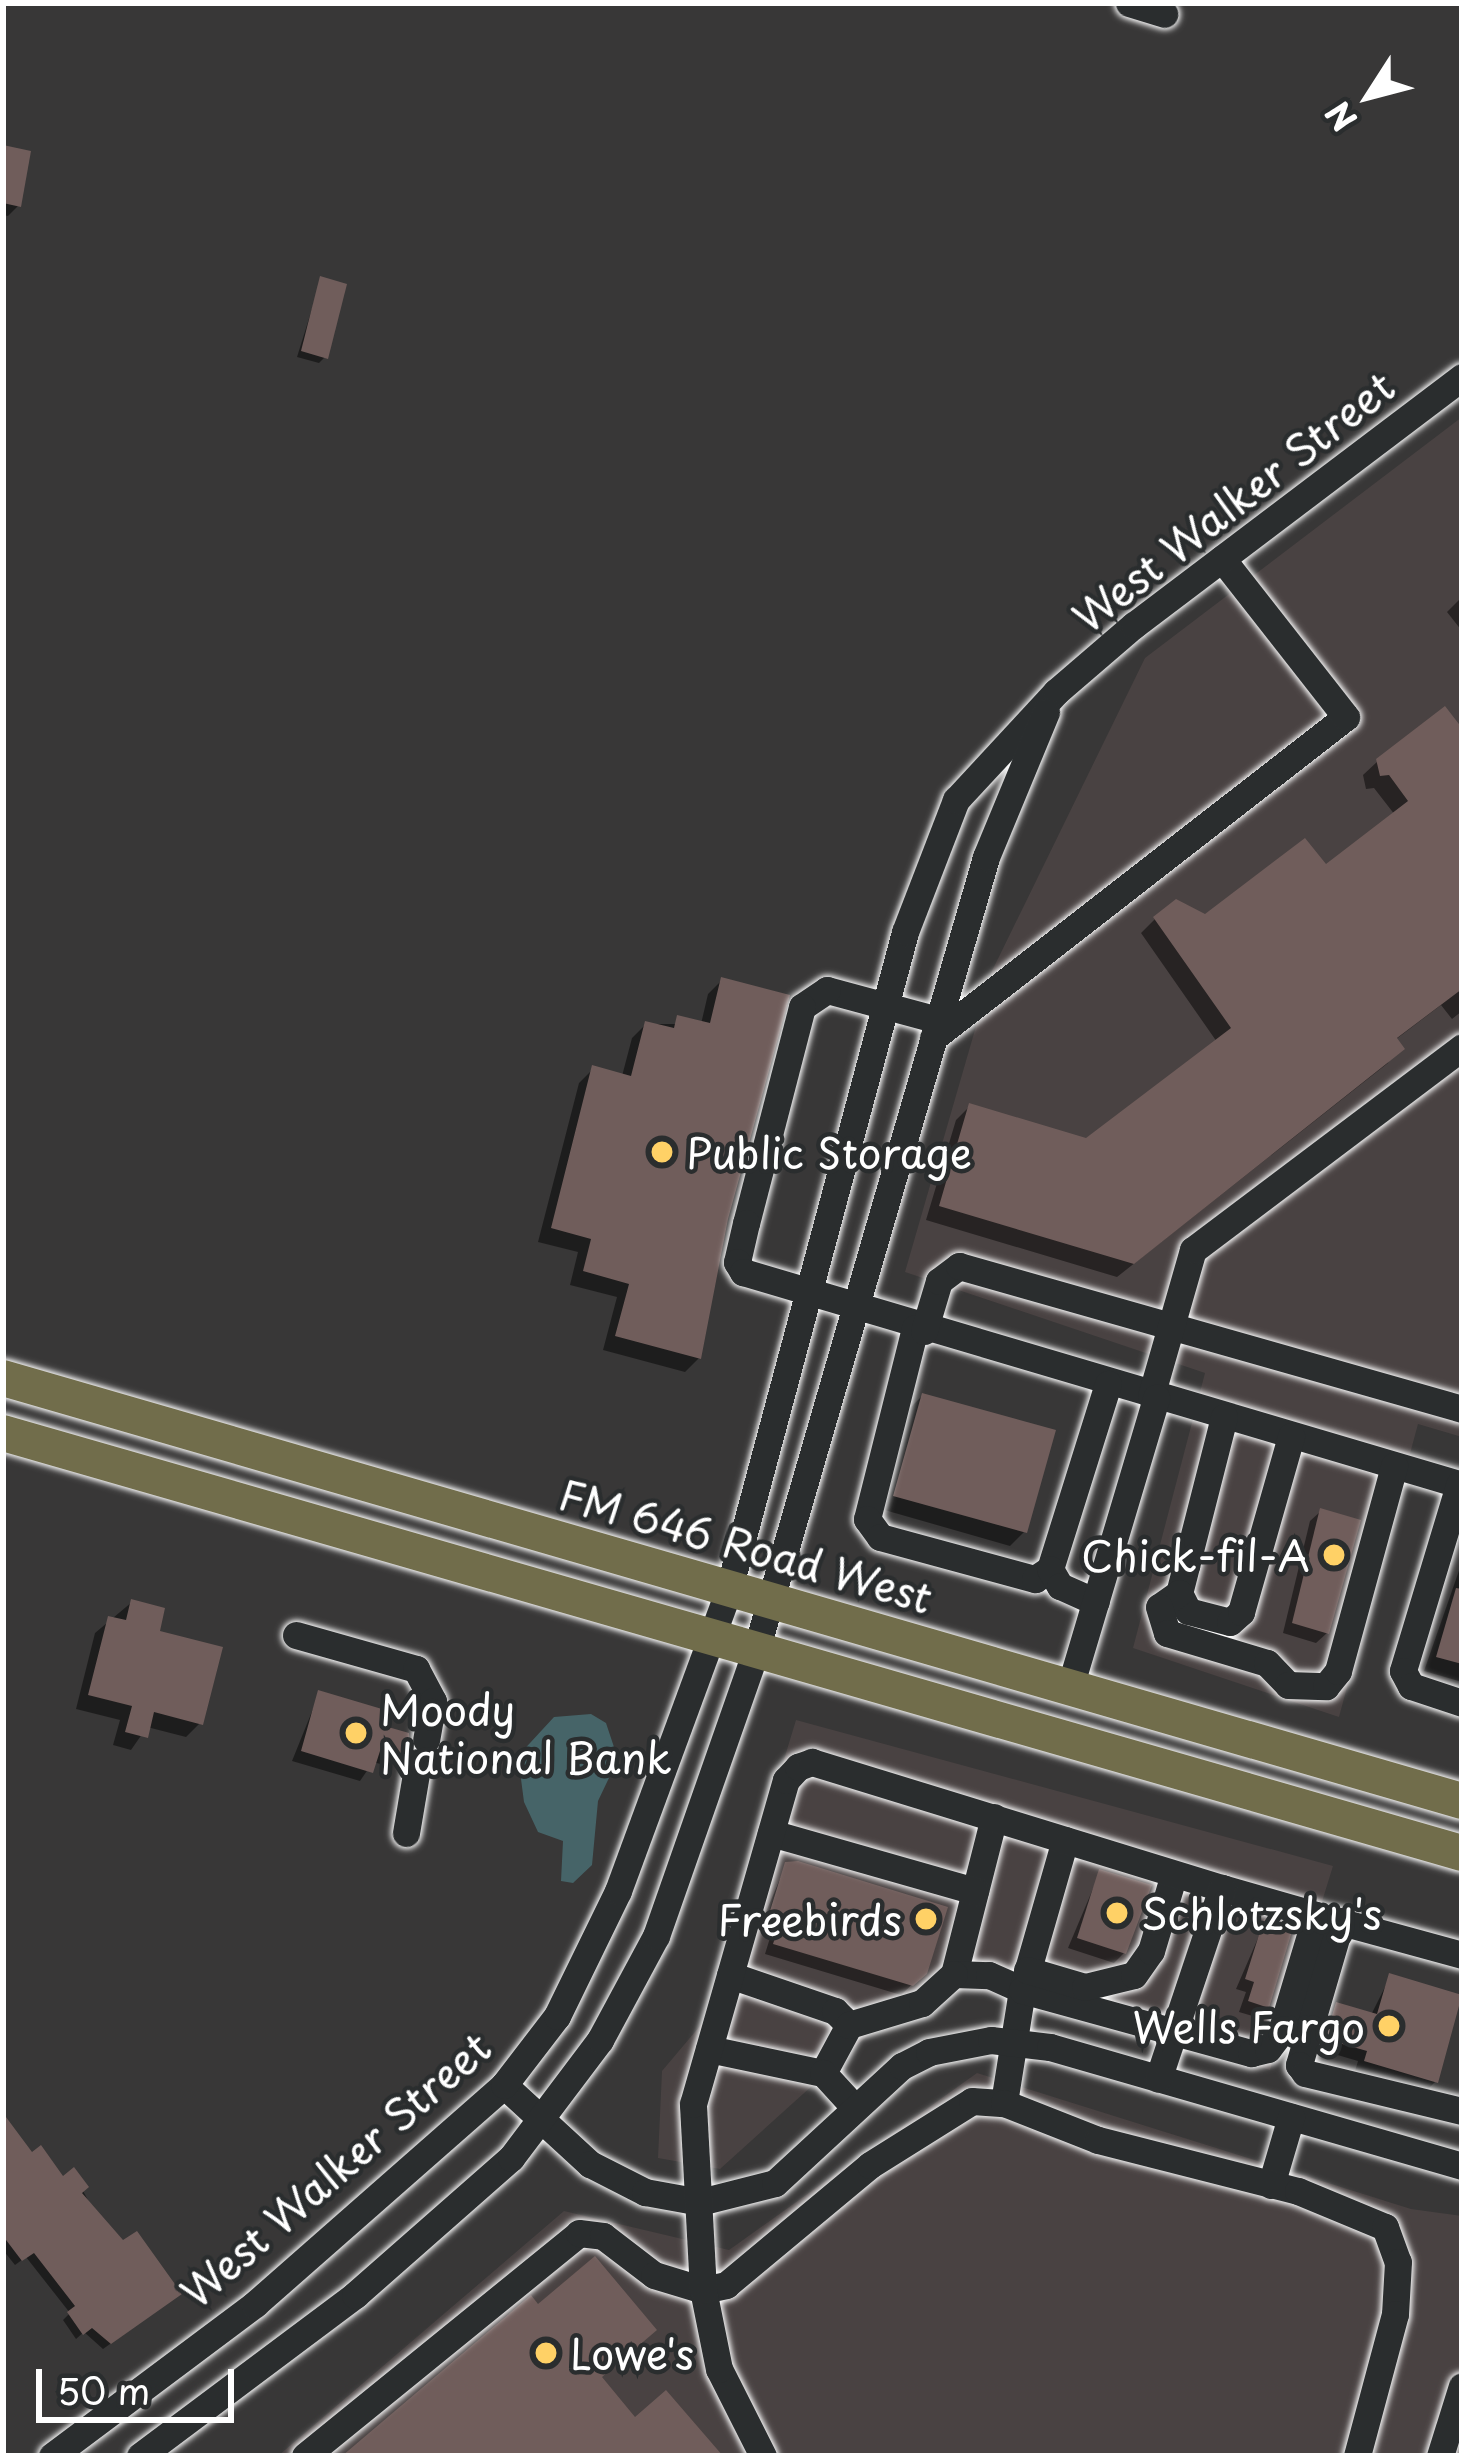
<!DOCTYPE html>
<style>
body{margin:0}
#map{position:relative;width:1465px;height:2459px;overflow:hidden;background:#383737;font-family:"Playpen Sans",sans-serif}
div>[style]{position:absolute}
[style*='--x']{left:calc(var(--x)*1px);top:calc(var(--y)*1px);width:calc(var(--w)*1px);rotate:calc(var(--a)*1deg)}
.built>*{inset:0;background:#494242}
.water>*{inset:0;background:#466468}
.shadow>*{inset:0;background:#0007}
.building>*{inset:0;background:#705d5b}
.roads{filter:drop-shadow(0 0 3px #fff) drop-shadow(0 0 3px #fff)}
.minor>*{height:27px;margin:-13.5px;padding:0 13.5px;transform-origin:13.5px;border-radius:13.5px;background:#2a2d2e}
.major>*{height:36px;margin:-18px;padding:0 18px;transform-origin:18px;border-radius:18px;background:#716d4b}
.dots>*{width:33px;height:33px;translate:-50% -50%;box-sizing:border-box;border:6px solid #2a2d2e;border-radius:50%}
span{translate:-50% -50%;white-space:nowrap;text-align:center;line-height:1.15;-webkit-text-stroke:9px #2a2d2e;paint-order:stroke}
.street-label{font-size:42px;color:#fff}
.poi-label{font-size:42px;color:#fff}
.left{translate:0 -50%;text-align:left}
.right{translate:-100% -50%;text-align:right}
.frame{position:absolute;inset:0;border:6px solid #fff;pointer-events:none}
.north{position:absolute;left:1309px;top:36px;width:120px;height:120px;-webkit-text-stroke:9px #2a2d2e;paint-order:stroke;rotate:234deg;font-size:33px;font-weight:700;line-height:48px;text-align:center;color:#fff}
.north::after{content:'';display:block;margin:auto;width:42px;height:54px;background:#fff;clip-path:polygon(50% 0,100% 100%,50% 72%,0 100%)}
.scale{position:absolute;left:36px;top:2369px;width:198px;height:54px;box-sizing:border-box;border:6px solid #fff;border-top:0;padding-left:15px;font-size:36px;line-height:42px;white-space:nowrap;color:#fff;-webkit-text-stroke:9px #2a2d2e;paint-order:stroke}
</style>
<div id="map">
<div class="built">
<div style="clip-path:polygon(1462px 417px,1462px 1437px,1418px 1424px,1339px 1717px,1133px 1648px,1205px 1373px,905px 1272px,992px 971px,1145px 658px)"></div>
<div style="clip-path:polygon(796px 1720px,1333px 1866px,1270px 2070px,967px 1982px,875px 2029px,720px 2169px,658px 2158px,662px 2071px,705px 2020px)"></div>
<div style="clip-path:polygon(977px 2073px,1411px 2209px,1462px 2216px,1462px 2456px,278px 2456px,564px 2211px,729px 2250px)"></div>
</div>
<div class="water">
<div style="clip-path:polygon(591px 1714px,606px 1723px,618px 1759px,598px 1801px,592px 1865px,573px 1883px,561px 1881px,563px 1841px,538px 1832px,524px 1802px,518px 1756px,554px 1717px)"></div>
</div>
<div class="shadow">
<div style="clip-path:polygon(3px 148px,18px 206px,8px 216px,3px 215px)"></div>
<div style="clip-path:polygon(321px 280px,325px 357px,319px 363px,297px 357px)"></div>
<div style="clip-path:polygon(1462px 597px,1462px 631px,1447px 612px)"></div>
<div style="clip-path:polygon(1462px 733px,1462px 1011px,1452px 1019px,1441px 1005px,1395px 1040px,1388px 1063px,1117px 1277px,926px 1220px,956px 1120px,970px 1106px,1087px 1141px,1217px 1042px,1141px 933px,1155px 919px,1205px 918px,1325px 868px,1395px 815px,1374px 788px,1366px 789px,1363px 775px,1378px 761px)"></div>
<div style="clip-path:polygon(722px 980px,726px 1218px,699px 1358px,685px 1372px,603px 1350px,617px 1297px,570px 1285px,578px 1252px,538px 1242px,579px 1083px,593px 1069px,622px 1076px,632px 1038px,646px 1024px,701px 1024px,708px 994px)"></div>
<div style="clip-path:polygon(922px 1396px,1024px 1532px,1010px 1546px,881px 1509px,908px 1410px)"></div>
<div style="clip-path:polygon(1321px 1511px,1327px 1633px,1316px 1643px,1283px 1633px,1310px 1521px)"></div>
<div style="clip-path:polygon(1462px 1562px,1462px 1682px,1424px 1671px)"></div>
<div style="clip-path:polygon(132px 1602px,200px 1723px,186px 1737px,147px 1727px,131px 1750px,113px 1745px,120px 1720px,76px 1709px,95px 1633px)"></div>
<div style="clip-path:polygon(319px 1694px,384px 1729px,399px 1755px,388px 1766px,373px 1762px,360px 1781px,292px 1761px)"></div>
<div style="clip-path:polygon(786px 1865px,925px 1972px,901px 1995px,765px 1954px,774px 1925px,762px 1921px)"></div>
<div style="clip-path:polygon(1100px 1872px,1124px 1953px,1114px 1963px,1068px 1948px)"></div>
<div style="clip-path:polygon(1265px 1922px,1267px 2007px,1256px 2017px,1239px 2012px,1246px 1992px,1236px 1989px)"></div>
<div style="clip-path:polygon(1390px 1977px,1435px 2082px,1425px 2092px,1355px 2071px,1358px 2061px,1317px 2049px,1337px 2005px,1371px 2015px)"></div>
<div style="clip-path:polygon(3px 2115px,31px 2156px,62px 2180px,73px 2172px,98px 2219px,172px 2300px,103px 2349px,84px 2332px,76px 2339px,63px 2320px,70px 2313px,26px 2257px,15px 2265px,3px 2250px)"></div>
</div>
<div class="building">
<div style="clip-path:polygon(3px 145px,31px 151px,21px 207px,3px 203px)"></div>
<div style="clip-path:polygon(320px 276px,347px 284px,328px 359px,301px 351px)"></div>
<div style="clip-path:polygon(1445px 706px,1462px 728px,1462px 989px,1397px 1038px,1405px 1049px,1134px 1264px,939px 1206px,969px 1103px,1086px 1138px,1231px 1028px,1153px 917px,1176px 899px,1205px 914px,1305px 838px,1326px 864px,1408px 801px,1389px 775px,1380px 776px,1376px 759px)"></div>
<div style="clip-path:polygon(721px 977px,790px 995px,728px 1219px,701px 1359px,615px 1336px,629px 1284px,583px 1271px,591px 1239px,551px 1228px,592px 1065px,631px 1076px,645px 1021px,674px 1028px,677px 1015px,710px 1023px)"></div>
<div style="clip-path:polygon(922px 1393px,1056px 1430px,1027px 1533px,893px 1496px)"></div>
<div style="clip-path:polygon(1320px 1508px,1361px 1520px,1329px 1634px,1292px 1623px)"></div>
<div style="clip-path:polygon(1456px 1588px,1462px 1589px,1462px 1664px,1436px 1657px)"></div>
<div style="clip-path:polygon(131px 1599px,165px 1608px,160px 1631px,223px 1647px,203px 1725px,154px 1712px,148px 1738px,125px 1732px,132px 1706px,88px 1695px,108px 1616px,126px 1620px)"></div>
<div style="clip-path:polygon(318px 1690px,392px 1712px,388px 1727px,409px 1733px,410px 1746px,401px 1757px,380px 1751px,373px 1773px,301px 1751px)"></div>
<div style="clip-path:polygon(798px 1861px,948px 1907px,927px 1974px,913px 1986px,773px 1944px,782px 1915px,770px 1911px,785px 1862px)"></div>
<div style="clip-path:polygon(1099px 1869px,1152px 1885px,1126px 1954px,1077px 1938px)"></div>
<div style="clip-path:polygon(1264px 1919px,1293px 1928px,1269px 2008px,1248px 2001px,1254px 1982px,1245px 1979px)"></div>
<div style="clip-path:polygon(1389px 1973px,1462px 1995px,1438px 2083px,1364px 2061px,1367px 2051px,1325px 2039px,1336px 2002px,1377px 2014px)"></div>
<div style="clip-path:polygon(3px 2113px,32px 2152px,41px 2145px,63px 2176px,74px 2167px,89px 2187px,82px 2193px,123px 2240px,137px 2231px,182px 2294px,111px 2344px,92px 2328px,83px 2335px,67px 2312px,75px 2306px,34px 2253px,22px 2261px,3px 2236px)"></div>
<div style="clip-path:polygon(595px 2256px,657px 2330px,602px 2377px,635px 2417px,666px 2390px,723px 2456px,342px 2456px,531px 2295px,538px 2304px)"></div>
</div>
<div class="roads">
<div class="minor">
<div style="--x:1129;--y:3;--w:37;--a:17"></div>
<div style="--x:938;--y:1020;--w:115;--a:-164.9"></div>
<div style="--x:827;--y:990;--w:30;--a:146"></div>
<div style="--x:802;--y:1007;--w:223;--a:104.5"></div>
<div style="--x:746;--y:1223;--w:40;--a:103"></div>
<div style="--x:737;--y:1262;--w:12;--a:59"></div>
<div style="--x:743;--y:1272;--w:750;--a:16.5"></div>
<div style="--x:933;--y:1038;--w:523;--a:-37.86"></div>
<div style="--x:1346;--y:717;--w:201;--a:-128.1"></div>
<div style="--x:915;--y:1328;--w:197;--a:104.1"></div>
<div style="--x:867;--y:1519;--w:22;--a:54"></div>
<div style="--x:880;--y:1537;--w:161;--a:15.2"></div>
<div style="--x:1035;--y:1579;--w:18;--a:-34"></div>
<div style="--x:1050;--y:1569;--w:194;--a:-72.6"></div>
<div style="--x:924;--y:1331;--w:52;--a:-73.3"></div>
<div style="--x:939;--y:1281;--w:25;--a:-37"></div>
<div style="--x:959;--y:1266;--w:523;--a:15.87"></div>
<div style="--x:1151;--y:1396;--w:152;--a:-74"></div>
<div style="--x:1193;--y:1250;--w:337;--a:-37"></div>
<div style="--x:1224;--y:1417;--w:182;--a:104.3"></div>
<div style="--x:1179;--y:1593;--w:20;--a:63"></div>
<div style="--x:1188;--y:1611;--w:43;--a:14.7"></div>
<div style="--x:1230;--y:1622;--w:15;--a:-42"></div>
<div style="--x:1241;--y:1612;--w:183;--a:-74.1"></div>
<div style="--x:1459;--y:1485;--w:194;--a:106.8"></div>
<div style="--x:1403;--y:1671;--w:17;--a:62"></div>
<div style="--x:1411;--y:1686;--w:54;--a:18.4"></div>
<div style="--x:1050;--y:1569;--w:20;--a:60"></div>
<div style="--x:1060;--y:1586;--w:39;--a:24"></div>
<div style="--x:1179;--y:1593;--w:24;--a:145"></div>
<div style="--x:1159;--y:1607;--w:27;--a:73"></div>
<div style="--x:1167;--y:1633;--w:104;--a:16.7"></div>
<div style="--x:1267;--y:1663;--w:30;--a:46"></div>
<div style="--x:1288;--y:1685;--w:38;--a:2"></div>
<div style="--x:1326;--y:1686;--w:19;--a:-51"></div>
<div style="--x:1338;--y:1671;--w:213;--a:-74.7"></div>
<div style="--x:296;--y:1635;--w:125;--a:15.8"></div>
<div style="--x:416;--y:1669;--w:36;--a:62"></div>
<div style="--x:433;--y:1701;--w:39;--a:100"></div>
<div style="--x:1070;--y:1687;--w:302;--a:-73.4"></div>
<div style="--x:994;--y:1817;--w:162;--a:104.3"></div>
<div style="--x:954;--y:1974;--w:35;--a:2"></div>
<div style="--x:989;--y:1975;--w:36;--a:24"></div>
<div style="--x:1022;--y:1990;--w:114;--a:99.1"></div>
<div style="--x:406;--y:1833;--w:72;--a:-80.4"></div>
<div style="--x:771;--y:1833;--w:212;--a:15.9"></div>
<div style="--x:1065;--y:1840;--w:156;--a:106"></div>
<div style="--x:1022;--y:1990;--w:238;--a:15.4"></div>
<div style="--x:1251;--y:2053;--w:17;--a:-13"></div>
<div style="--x:1268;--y:2049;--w:21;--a:-53"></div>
<div style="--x:1281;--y:2032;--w:122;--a:-73.3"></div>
<div style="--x:1316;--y:1915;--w:98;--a:-164"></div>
<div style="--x:1327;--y:1918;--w:140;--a:15.3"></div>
<div style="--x:1341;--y:1921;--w:150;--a:106.3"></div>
<div style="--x:1299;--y:2065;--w:10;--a:53"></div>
<div style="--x:1305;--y:2073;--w:162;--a:13.6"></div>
<div style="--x:1027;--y:1970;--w:60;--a:16.3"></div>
<div style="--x:1085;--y:1987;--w:50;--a:-13.8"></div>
<div style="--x:1134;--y:1975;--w:29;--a:-55"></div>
<div style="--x:1151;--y:1951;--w:80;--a:-73.4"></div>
<div style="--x:730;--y:1975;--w:111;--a:18.9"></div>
<div style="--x:835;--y:2011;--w:20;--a:45"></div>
<div style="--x:849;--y:2025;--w:55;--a:118.4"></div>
<div style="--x:849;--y:2025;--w:76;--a:-16.8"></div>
<div style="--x:922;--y:2003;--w:43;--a:-42.2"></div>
<div style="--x:709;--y:2049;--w:116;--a:11.9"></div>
<div style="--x:823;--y:2073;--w:46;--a:47.6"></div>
<div style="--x:504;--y:2085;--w:117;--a:42.6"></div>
<div style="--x:590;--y:2164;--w:62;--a:27"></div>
<div style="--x:645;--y:2192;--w:56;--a:10.3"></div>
<div style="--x:700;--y:2202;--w:77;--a:-14.2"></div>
<div style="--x:775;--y:2183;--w:173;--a:-42.7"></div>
<div style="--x:902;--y:2066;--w:30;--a:-27"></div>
<div style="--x:929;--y:2052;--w:63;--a:-11"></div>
<div style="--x:991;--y:2040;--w:59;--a:6.8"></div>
<div style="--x:1050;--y:2047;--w:429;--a:16.1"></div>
<div style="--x:1271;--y:2185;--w:71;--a:-73.6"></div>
<div style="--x:52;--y:2456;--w:254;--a:-36.8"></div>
<div style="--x:255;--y:2304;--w:332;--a:-41.3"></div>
<div style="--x:504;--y:2085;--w:87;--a:-52.5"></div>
<div style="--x:557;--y:2016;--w:139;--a:-64"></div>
<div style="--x:618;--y:1891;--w:322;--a:-69.8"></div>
<div style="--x:729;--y:1589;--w:680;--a:-75"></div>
<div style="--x:905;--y:932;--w:142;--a:-68.9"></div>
<div style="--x:956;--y:800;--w:147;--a:-47.2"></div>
<div style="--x:1056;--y:692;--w:103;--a:-40.7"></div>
<div style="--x:1134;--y:625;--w:411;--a:-37.1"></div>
<div style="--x:140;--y:2456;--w:269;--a:-36.8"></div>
<div style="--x:355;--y:2295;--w:208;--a:-41.3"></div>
<div style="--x:511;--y:2158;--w:148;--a:-53"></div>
<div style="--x:600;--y:2040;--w:118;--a:-61.7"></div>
<div style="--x:656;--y:1936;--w:306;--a:-70.7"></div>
<div style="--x:757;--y:1647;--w:823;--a:-73.83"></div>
<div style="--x:986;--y:857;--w:157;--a:-67.5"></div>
<div style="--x:305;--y:2456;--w:353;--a:-39.1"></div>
<div style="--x:579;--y:2233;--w:24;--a:7"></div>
<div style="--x:603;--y:2236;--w:64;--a:37.4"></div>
<div style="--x:654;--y:2275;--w:51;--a:17"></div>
<div style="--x:703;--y:2290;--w:24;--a:-12"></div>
<div style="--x:726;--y:2285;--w:187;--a:-39.8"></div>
<div style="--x:870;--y:2165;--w:120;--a:-32.1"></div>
<div style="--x:972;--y:2101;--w:32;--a:4"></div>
<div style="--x:1004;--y:2103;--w:101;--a:21.5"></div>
<div style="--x:1098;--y:2140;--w:206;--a:14.3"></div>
<div style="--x:1298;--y:2191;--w:94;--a:22.5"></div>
<div style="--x:1385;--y:2227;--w:37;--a:70"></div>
<div style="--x:1398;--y:2262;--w:52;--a:93.3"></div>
<div style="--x:1395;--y:2314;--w:147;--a:105"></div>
<div style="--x:763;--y:2456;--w:97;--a:-116.8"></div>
<div style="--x:719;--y:2369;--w:81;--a:-101.4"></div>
<div style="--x:703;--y:2290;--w:186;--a:-93.1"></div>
<div style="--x:693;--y:2104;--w:337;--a:-74"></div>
<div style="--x:786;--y:1780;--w:18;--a:-47"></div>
<div style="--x:798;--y:1767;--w:15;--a:-20"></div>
<div style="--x:812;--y:1762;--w:429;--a:17.1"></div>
<div style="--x:1222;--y:1888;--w:201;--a:108.5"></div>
<div style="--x:1440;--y:2456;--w:73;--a:-72.6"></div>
</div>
<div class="major">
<div style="--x:3;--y:1378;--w:1519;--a:16.17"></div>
<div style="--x:3;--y:1433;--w:1518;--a:16.06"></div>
</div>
</div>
<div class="dots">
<div style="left:662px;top:1152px;background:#ffd166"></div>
<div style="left:1334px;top:1555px;background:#ffd166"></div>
<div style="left:356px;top:1733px;background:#ffd166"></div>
<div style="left:1117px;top:1913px;background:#ffd166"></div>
<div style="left:926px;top:1919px;background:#ffd166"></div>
<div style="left:1389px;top:2026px;background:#ffd166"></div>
<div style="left:546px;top:2353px;background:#ffd166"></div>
</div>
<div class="street-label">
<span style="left:1233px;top:501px;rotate:-38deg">West Walker Street</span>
<span style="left:746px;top:1545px;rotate:16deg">FM 646 Road West</span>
<span style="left:335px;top:2169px;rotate:-41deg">West Walker Street</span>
</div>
<div class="poi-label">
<span class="left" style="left:686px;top:1152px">Public Storage</span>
<span class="right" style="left:1310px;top:1555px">Chick-fil-A</span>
<span class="left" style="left:380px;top:1733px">Moody<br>National Bank</span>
<span class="left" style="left:1141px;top:1913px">Schlotzsky's</span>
<span class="right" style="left:902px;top:1919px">Freebirds</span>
<span class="right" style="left:1365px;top:2026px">Wells Fargo</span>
<span class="left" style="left:570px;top:2353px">Lowe's</span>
</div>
<div class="frame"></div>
<div class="north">N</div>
<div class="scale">50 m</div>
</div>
